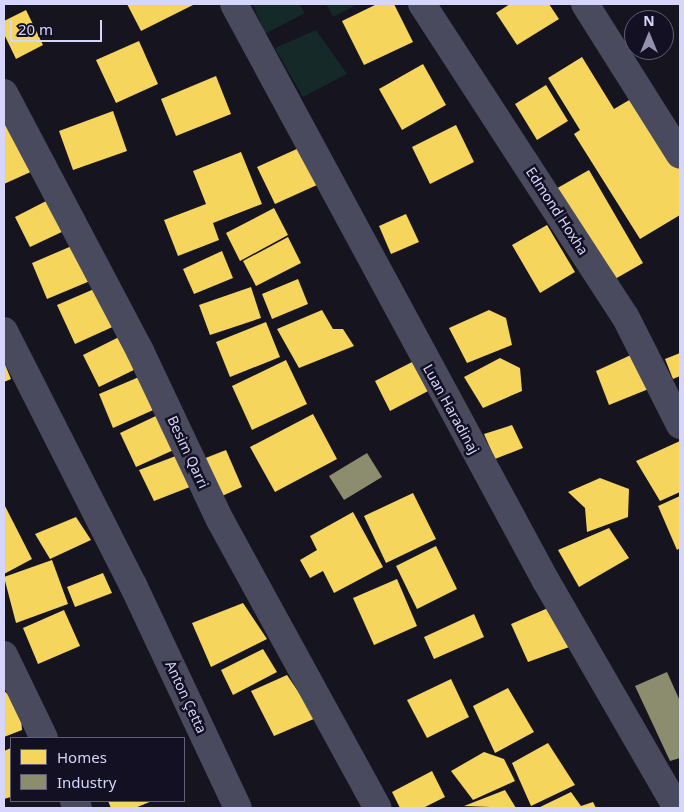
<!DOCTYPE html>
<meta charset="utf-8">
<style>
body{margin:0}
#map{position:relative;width:684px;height:812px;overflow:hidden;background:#16141e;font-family:"Noto Sans",sans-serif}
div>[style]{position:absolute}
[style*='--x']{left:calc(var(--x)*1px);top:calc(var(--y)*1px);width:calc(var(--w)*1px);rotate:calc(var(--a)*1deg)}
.green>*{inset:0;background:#142928}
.homes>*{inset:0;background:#f6d55c}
.industry>*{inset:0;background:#8c8c6e}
.minor>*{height:28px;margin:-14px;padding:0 14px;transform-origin:14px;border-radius:14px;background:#4a4a5e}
span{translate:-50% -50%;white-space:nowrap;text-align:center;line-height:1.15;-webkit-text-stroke:5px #121022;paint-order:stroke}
.street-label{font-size:14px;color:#d6d5fb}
.frame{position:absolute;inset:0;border:5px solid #d6d5fb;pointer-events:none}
.legend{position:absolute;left:10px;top:737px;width:175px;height:65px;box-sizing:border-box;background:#121022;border:1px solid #605f79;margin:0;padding:6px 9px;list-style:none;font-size:15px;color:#d6d5fb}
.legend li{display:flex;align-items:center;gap:10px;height:25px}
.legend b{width:25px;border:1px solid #605f79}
.north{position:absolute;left:624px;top:10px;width:50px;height:50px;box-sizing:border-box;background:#121022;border:1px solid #605f79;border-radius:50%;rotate:0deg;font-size:14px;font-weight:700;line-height:20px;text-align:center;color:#d6d5fb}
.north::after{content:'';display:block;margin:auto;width:18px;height:22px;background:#9391ae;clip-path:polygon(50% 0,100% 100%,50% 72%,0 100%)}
.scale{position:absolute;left:10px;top:20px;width:92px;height:22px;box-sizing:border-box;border:2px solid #d6d5fb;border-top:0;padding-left:6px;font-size:15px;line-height:18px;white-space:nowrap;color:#d6d5fb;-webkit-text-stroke:4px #121022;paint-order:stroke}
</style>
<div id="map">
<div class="green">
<div style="clip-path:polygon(253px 4px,300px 4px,305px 13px,265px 34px)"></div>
<div style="clip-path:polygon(326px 4px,358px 4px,333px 17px)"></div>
<div style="clip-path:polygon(316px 30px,347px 74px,303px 97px,275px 48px)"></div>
</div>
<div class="homes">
<div style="clip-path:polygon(127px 4px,195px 4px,141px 31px)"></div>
<div style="clip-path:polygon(377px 4px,394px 4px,413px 42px,364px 65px,342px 21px)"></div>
<div style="clip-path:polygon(510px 4px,549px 4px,559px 19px,517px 45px,496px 13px)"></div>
<div style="clip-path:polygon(26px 10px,43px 45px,16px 59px,4px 34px,4px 21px)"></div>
<div style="clip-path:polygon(139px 41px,158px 84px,116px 103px,96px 60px)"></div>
<div style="clip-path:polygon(582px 57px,614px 109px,636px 96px,680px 167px,680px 215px,640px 239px,574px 134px,580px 130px,548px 78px)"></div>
<div style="clip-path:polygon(423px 64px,446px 105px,402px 130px,379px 89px)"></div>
<div style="clip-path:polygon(216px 76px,231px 114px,176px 136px,161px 99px)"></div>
<div style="clip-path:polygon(546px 85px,568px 121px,537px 140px,515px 104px)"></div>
<div style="clip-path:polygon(113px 111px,127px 151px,73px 170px,59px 131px)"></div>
<div style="clip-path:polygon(13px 122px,35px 170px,4px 184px,4px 126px)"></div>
<div style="clip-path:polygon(456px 125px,474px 162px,430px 184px,412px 147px)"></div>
<div style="clip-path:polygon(299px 148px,317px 185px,275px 204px,257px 167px)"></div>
<div style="clip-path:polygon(241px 152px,262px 204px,213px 223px,219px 240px,178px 256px,164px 220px,206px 204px,193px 171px)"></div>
<div style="clip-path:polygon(589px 170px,643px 263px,608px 283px,554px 190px)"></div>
<div style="clip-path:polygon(50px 199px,66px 230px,30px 247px,15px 217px)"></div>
<div style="clip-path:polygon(274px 208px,288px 235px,240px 261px,226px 233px)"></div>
<div style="clip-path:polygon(406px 214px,419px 242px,391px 254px,379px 226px)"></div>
<div style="clip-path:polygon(547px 225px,575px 272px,540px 293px,512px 245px)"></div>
<div style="clip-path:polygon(288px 237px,301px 263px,256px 286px,243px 261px)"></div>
<div style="clip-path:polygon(74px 245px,90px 281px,47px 299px,32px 263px)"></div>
<div style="clip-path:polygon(222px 251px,233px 278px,194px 294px,183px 269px)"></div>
<div style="clip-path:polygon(298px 279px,308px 304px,272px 319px,262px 294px)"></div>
<div style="clip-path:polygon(101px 286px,119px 324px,75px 344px,57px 305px)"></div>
<div style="clip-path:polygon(251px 287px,261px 318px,210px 335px,199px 305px)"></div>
<div style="clip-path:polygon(322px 310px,333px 329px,343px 329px,354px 346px,299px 368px,277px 329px)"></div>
<div style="clip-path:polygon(489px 310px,506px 318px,512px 345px,467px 363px,449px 328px)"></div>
<div style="clip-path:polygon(266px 322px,280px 357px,230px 377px,216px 342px)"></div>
<div style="clip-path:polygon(127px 333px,142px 366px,99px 387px,83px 355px)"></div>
<div style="clip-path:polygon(680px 353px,680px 376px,673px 379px,665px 359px)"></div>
<div style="clip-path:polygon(633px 354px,656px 386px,609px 405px,596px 371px)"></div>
<div style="clip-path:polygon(500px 358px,520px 368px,522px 391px,483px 408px,464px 377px)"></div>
<div style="clip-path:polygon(286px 360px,307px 404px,252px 430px,232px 386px)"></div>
<div style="clip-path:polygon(416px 360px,432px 389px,390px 411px,375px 381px)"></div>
<div style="clip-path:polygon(4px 362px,11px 379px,4px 382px)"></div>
<div style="clip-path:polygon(146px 374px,160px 407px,113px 428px,99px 394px)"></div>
<div style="clip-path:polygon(160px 414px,178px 448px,136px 467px,120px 433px)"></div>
<div style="clip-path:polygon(313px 414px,337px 459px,275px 492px,250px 447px)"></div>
<div style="clip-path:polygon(512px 425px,523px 448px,495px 459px,484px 434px)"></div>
<div style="clip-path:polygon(680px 441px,680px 492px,660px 501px,636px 461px)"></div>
<div style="clip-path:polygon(226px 450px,242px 487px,222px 496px,203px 459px)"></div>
<div style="clip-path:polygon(181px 454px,195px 485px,154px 501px,139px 470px)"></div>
<div style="clip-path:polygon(600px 478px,629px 489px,628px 517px,587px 532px,585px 508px,568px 492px)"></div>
<div style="clip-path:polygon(413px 493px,436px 539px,386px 563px,364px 516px)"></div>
<div style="clip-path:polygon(680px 496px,680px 548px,677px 550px,658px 506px)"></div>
<div style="clip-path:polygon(4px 504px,32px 559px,4px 574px)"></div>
<div style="clip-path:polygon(353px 512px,383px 567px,334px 593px,323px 571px,310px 578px,300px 560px,317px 550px,310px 536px)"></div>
<div style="clip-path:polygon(76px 517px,91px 540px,50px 559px,35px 534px)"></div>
<div style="clip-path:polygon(609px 528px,629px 558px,579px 587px,558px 550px)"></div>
<div style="clip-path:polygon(436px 546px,457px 589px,417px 609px,396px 566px)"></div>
<div style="clip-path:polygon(52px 560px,68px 604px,16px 623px,4px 577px)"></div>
<div style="clip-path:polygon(103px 573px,112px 593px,75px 607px,67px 587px)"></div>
<div style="clip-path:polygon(397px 579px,417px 626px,374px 645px,353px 598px)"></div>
<div style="clip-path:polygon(243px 603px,267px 639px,211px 667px,192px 623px)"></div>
<div style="clip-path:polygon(555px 605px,572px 646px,528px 662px,511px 624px)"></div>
<div style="clip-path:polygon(64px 610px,80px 646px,38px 664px,23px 628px)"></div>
<div style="clip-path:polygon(474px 614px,484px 637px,434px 659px,424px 637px)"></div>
<div style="clip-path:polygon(263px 649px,277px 672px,233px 695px,221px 670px)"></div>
<div style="clip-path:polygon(287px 675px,316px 718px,274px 736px,251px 691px)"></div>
<div style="clip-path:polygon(451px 679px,469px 717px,427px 738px,407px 700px)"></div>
<div style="clip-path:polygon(508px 688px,534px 732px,495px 753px,473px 706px)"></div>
<div style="clip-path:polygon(4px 691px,20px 704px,22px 730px,4px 737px)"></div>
<div style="clip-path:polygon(548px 743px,575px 785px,531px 806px,512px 763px)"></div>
<div style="clip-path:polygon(11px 748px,11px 797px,4px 799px,4px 751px)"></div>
<div style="clip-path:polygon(484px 752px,504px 759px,515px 781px,473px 800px,451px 771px)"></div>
<div style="clip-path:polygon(432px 771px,445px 797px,423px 808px,400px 808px,392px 792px)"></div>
<div style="clip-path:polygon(505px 790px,516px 808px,464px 806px)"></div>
<div style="clip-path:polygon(571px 792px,581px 806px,593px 802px,596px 808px,538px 808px)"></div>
<div style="clip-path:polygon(108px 801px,152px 801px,135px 808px,111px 808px)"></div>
</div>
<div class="industry">
<div style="clip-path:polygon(367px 453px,382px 477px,344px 500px,329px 476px)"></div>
<div style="clip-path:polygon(667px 672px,680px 701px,680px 758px,670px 761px,635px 686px)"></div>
</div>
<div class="minor">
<div style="--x:234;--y:4;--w:656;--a:61.6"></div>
<div style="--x:546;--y:581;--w:262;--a:60"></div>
<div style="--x:422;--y:4;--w:372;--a:57"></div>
<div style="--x:625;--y:316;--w:122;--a:63.2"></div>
<div style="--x:585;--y:4;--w:178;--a:57.8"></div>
<div style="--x:4;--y:93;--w:292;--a:62.2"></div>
<div style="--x:140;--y:351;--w:187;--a:64.7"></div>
<div style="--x:220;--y:520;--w:328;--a:61.3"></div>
<div style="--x:4;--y:331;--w:285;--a:63.1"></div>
<div style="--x:133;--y:585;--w:246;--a:64.8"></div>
<div style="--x:4;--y:655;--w:92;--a:64.3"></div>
<div style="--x:74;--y:801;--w:8;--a:60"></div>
</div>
<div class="street-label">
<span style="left:557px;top:211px;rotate:57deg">Edmond Hoxha</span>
<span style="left:451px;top:409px;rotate:61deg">Luan Haradinaj</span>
<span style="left:188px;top:452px;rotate:65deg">Besim Qarri</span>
<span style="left:186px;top:697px;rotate:65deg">Anton Çetta</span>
</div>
<div class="frame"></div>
<ul class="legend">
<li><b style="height:14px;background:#f6d55c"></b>Homes</li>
<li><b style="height:14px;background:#8c8c6e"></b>Industry</li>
</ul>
<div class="north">N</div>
<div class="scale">20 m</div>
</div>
